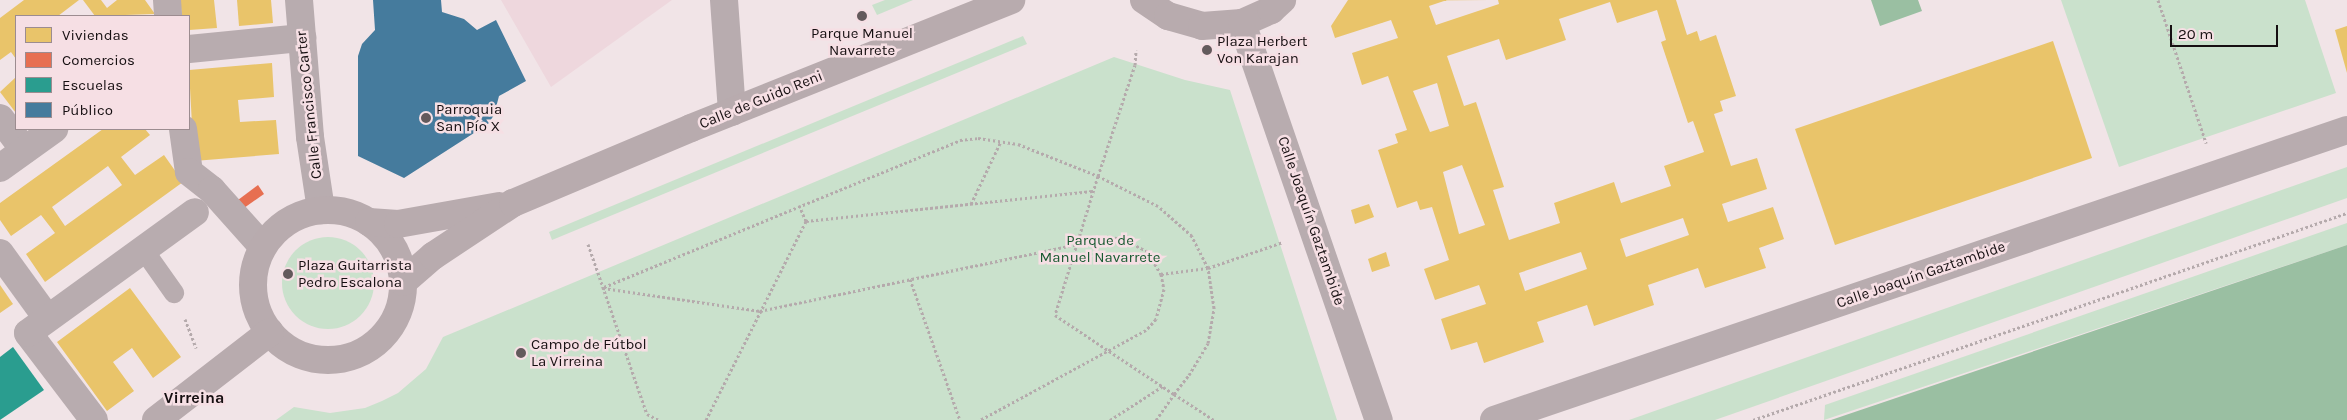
<!DOCTYPE html>
<meta charset="utf-8">
<style>
body{margin:0}
#map{position:relative;width:2347px;height:420px;overflow:hidden;background:#f1e4e7;font-family:Karla,sans-serif}
div>[style]{position:absolute}
[style*='--x']{left:calc(var(--x)*1px);top:calc(var(--y)*1px);width:calc(var(--w)*1px);rotate:calc(var(--a)*1deg)}
.built>*{inset:0;background:#eed7dd}
.green>*{inset:0;background:#cae1cc}
.round{border-radius:50%}
.water>*{inset:0;background:#9abfa2}
.homes>*{inset:0;background:#e9c46a}
.shops>*{inset:0;background:#e76f51}
.schools>*{inset:0;background:#2a9d8f}
.public>*{inset:0;background:#457b9d}
.path>*{height:3px;margin-top:-1.5px;transform-origin:0;background:repeating-linear-gradient(90deg,#b5aaac 0 2.5px,transparent 0 5px)}
.lane>*{height:20px;margin:-10px;padding:0 10px;transform-origin:10px;border-radius:10px;background:#b8acaf}
.street>*{height:28px;margin:-14px;padding:0 14px;transform-origin:14px;border-radius:14px;background:#b8acaf}
.secondary>*{height:28px;margin:-14px;padding:0 14px;transform-origin:14px;border-radius:14px;background:#b8abae}
.secondary>.ring{margin:-14px;padding:0;box-sizing:content-box;background:none;border:28px solid #b8abae;border-radius:50%}
.dots>*{width:14px;height:14px;translate:-50% -50%;box-sizing:border-box;border:2px solid #f6dfe4;border-radius:50%}
span{translate:-50% -50%;white-space:nowrap;text-align:center;line-height:1.15;-webkit-text-stroke:5px #f6dfe4;paint-order:stroke}
.poi-label{font-size:15px;color:#160f11}
.left{translate:0 -50%;text-align:left}
.street-label{font-size:15px;color:#160f11}
.park-label{font-size:15px;color:#185a31}
.neighbourhood-label{font-size:16px;color:#160f11;font-weight:700}
.legend{position:absolute;left:15px;top:15px;width:175px;height:115px;box-sizing:border-box;background:#f6dfe4;border:1px solid #9c8c90;margin:0;padding:6px 9px;list-style:none;font-size:15px;color:#160f11}
.legend li{display:flex;align-items:center;gap:10px;height:25px}
.legend b{width:25px;border:1px solid #9c8c90}
.scale{position:absolute;left:2170px;top:25px;width:108px;height:22px;box-sizing:border-box;border:2px solid #160f11;border-top:0;padding-left:6px;font-size:15px;line-height:18px;white-space:nowrap;color:#160f11;-webkit-text-stroke:4px #f6dfe4;paint-order:stroke}
</style>
<div id="map">
<div class="built">
<div style="clip-path:polygon(501px 0,672px 0,551px 87px)"></div>
</div>
<div class="green">
<div style="clip-path:polygon(885px 0,913px 0,877px 15px,872px 5px)"></div>
<div style="clip-path:polygon(2061px 0,2305px 0,2336px 93px,2119px 167px)"></div>
<div style="clip-path:polygon(1023px 36px,1027px 44px,552px 240px,549px 232px)"></div>
<div style="clip-path:polygon(1114px 57px,1185px 80px,1230px 90px,1337px 420px,276px 420px,294px 407px,330px 413px,365px 408px,382px 401px,398px 393px,426px 369px,443px 337px)"></div>
<div style="clip-path:polygon(2347px 167px,2347px 198px,1715px 420px,1629px 420px)"></div>
<div style="clip-path:polygon(2347px 223px,2347px 245px,1824px 420px,1825px 405px)"></div>
<div class="round" style="left:282px;top:237px;width:92px;height:92px"></div>
</div>
<div class="water">
<div style="clip-path:polygon(1871px 0,1918px 0,1922px 11px,1880px 26px)"></div>
<div style="clip-path:polygon(2347px 245px,2347px 420px,1831px 420px)"></div>
</div>
<div class="homes">
<div style="clip-path:polygon(24px 0,79px 0,58px 16px,16px 16px,16px 59px,11px 52px,0 60px,0 18px)"></div>
<div style="clip-path:polygon(83px 0,101px 0,107px 8px,117px 0,145px 0,155px 14px,95px 16px)"></div>
<div style="clip-path:polygon(180px 0,214px 0,217px 28px,189px 30px,189px 16px,182px 16px)"></div>
<div style="clip-path:polygon(237px 0,271px 0,273px 23px,239px 26px)"></div>
<div style="clip-path:polygon(evenodd,1348px 0,1447px 0,1429px 6px,1436px 25px,1499px 4px,1498px 0,1676px 0,1687px 35px,1697px 31px,1700px 41px,1716px 35px,1736px 96px,1720px 101px,1723px 111px,1714px 114px,1731px 166px,1757px 158px,1767px 189px,1722px 204px,1728px 222px,1773px 207px,1784px 239px,1759px 248px,1766px 268px,1705px 288px,1698px 268px,1648px 285px,1654px 305px,1594px 326px,1587px 305px,1537px 322px,1544px 342px,1484px 363px,1477px 342px,1451px 350px,1441px 319px,1486px 304px,1479px 285px,1435px 300px,1424px 269px,1449px 260px,1432px 207px,1420px 210px,1417px 201px,1397px 208px,1378px 150px,1398px 143px,1395px 134px,1407px 130px,1388px 76px,1362px 85px,1352px 53px,1398px 38px,1391px 20px,1335px 38px,1331px 26px,1348px 0,1610px 2px,1617px 23px,1657px 10px,1666px 40px,1661px 42px,1688px 123px,1693px 121px,1704px 152px,1664px 166px,1671px 186px,1621px 203px,1614px 182px,1554px 203px,1560px 223px,1509px 240px,1493px 190px,1504px 187px,1476px 102px,1464px 106px,1447px 56px,1499px 39px,1506px 60px,1566px 40px,1559px 19px,1610px 2px,1348px 0,1437px 83px,1449px 126px,1430px 132px,1413px 91px,1437px 83px,1348px 0,1462px 165px,1485px 225px,1459px 234px,1443px 172px,1462px 165px,1348px 0,1683px 218px,1689px 235px,1626px 257px,1620px 239px,1683px 218px,1348px 0,1581px 252px,1587px 269px,1525px 291px,1519px 273px,1581px 252px)"></div>
<div style="clip-path:polygon(2347px 26px,2347px 73px,2335px 30px)"></div>
<div style="clip-path:polygon(2053px 41px,2092px 158px,1835px 245px,1795px 129px)"></div>
<div style="clip-path:polygon(272px 63px,274px 97px,238px 100px,240px 122px,276px 120px,279px 154px,194px 161px,189px 70px)"></div>
<div style="clip-path:polygon(16px 77px,16px 113px,0 92px)"></div>
<div style="clip-path:polygon(evenodd,103px 129px,145px 129px,150px 135px,121px 157px,135px 175px,164px 155px,183px 182px,45px 282px,26px 254px,55px 233px,41px 215px,11px 236px,0 220px,0 203px,103px 129px,108px 166px,122px 185px,65px 226px,52px 207px,108px 166px)"></div>
<div style="clip-path:polygon(1369px 204px,1374px 217px,1355px 224px,1351px 210px)"></div>
<div style="clip-path:polygon(1386px 252px,1390px 266px,1372px 272px,1368px 259px)"></div>
<div style="clip-path:polygon(0 285px,13px 304px,0 313px)"></div>
<div style="clip-path:polygon(130px 288px,181px 357px,153px 378px,132px 348px,113px 362px,134px 391px,107px 411px,57px 342px)"></div>
</div>
<div class="shops">
<div style="clip-path:polygon(258px 185px,264px 194px,244px 208px,238px 200px)"></div>
</div>
<div class="schools">
<div style="clip-path:polygon(13px 347px,44px 390px,0 420px,0 357px)"></div>
</div>
<div class="public">
<div style="clip-path:polygon(373px 0,441px 0,442px 12px,464px 19px,477px 30px,496px 20px,526px 81px,499px 96px,494px 115px,488px 124px,404px 178px,358px 156px,358px 56px,362px 44px,375px 30px)"></div>
</div>
<div class="path">
<div style="--x:2158;--y:0;--w:151;--a:71.4"></div>
<div style="--x:971;--y:204;--w:70;--a:-64.5"></div>
<div style="--x:806;--y:221;--w:288;--a:-6"></div>
<div style="--x:588;--y:244;--w:180;--a:70.9"></div>
<div style="--x:647;--y:414;--w:13;--a:27"></div>
<div style="--x:1161;--y:274;--w:47;--a:-7.3"></div>
<div style="--x:1208;--y:268;--w:79;--a:-19.1"></div>
<div style="--x:910;--y:279;--w:150;--a:70.5"></div>
<div style="--x:604;--y:287;--w:385;--a:-22.4"></div>
<div style="--x:960;--y:140;--w:18;--a:-6"></div>
<div style="--x:978;--y:138;--w:40;--a:8.5"></div>
<div style="--x:1018;--y:144;--w:86;--a:21.8"></div>
<div style="--x:1098;--y:176;--w:117;--a:-71.6"></div>
<div style="--x:1135;--y:65;--w:15;--a:-86"></div>
<div style="--x:603;--y:288;--w:159;--a:8.3"></div>
<div style="--x:760;--y:311;--w:358;--a:-11.9"></div>
<div style="--x:1110;--y:237;--w:13;--a:9"></div>
<div style="--x:1123;--y:239;--w:27;--a:27"></div>
<div style="--x:1147;--y:251;--w:27;--a:59"></div>
<div style="--x:1161;--y:274;--w:15;--a:79"></div>
<div style="--x:1164;--y:289;--w:31;--a:105"></div>
<div style="--x:1156;--y:319;--w:15;--a:132"></div>
<div style="--x:1146;--y:330;--w:189;--a:151.5"></div>
<div style="--x:185;--y:319;--w:31;--a:69"></div>
<div style="--x:706;--y:420;--w:223;--a:-63.3"></div>
<div style="--x:806;--y:221;--w:17;--a:-114"></div>
<div style="--x:1110;--y:420;--w:63;--a:-32.7"></div>
<div style="--x:1156;--y:420;--w:32;--a:-55"></div>
<div style="--x:1174;--y:394;--w:24;--a:-52"></div>
<div style="--x:1189;--y:375;--w:37;--a:-59"></div>
<div style="--x:1208;--y:343;--w:36;--a:-80"></div>
<div style="--x:1214;--y:308;--w:40;--a:-98.5"></div>
<div style="--x:1208;--y:268;--w:36;--a:-117"></div>
<div style="--x:1192;--y:236;--w:45;--a:-138.6"></div>
<div style="--x:1158;--y:206;--w:67;--a:-153.4"></div>
<div style="--x:1098;--y:176;--w:145;--a:107.2"></div>
<div style="--x:1055;--y:315;--w:143;--a:33.6"></div>
<div style="--x:1174;--y:394;--w:48;--a:33"></div>
<div style="--x:1753;--y:420;--w:629;--a:-19.21"></div>
</div>
<div class="lane">
<div style="--x:143;--y:249;--w:54;--a:54.8"></div>
</div>
<div class="street">
<div style="--x:167;--y:0;--w:16;--a:86"></div>
<div style="--x:299;--y:0;--w:137;--a:85.4"></div>
<div style="--x:310;--y:137;--w:74;--a:81.4"></div>
<div style="--x:724;--y:0;--w:112;--a:85.9"></div>
<div style="--x:1242;--y:23;--w:420;--a:71"></div>
<div style="--x:189;--y:49;--w:114;--a:-5.6"></div>
<div style="--x:0;--y:118;--w:40;--a:53"></div>
<div style="--x:183;--y:129;--w:43;--a:82.1"></div>
<div style="--x:189;--y:172;--w:29;--a:38"></div>
<div style="--x:212;--y:190;--w:76;--a:48.2"></div>
<div style="--x:0;--y:168;--w:67;--a:-35.8"></div>
<div style="--x:0;--y:253;--w:80;--a:54.1"></div>
<div style="--x:94;--y:420;--w:109;--a:-127.2"></div>
<div style="--x:28;--y:333;--w:206;--a:-35.9"></div>
<div style="--x:1494;--y:420;--w:901;--a:-18.78"></div>
</div>
<div class="secondary">
<div style="--x:1144;--y:0;--w:29;--a:34"></div>
<div style="--x:1168;--y:16;--w:35;--a:16"></div>
<div style="--x:1202;--y:26;--w:40;--a:-4.3"></div>
<div style="--x:1242;--y:23;--w:32;--a:-24"></div>
<div style="--x:1271;--y:10;--w:15;--a:-42"></div>
<div class="ring" style="left:253px;top:210px;width:122px;height:122px"></div>
<div style="--x:369;--y:222;--w:29;--a:4"></div>
<div style="--x:398;--y:224;--w:103;--a:-10.1"></div>
<div style="--x:403;--y:282;--w:40;--a:-41"></div>
<div style="--x:433;--y:256;--w:96;--a:-33.5"></div>
<div style="--x:513;--y:203;--w:193;--a:-22.8"></div>
<div style="--x:691;--y:128;--w:345;--a:-21.8"></div>
<div style="--x:156;--y:420;--w:144;--a:-37.7"></div>
</div>
<div class="dots">
<div style="left:862px;top:16px;background:#635a5c"></div>
<div style="left:1207px;top:50px;background:#635a5c"></div>
<div style="left:426px;top:118px;background:#635a5c"></div>
<div style="left:288px;top:274px;background:#635a5c"></div>
<div style="left:521px;top:353px;background:#635a5c"></div>
</div>
<div class="poi-label">
<span style="left:862px;top:42px">Parque Manuel<br>Navarrete</span>
<span class="left" style="left:1217px;top:50px">Plaza Herbert<br>Von Karajan</span>
<span class="left" style="left:436px;top:118px">Parroquia<br>San Pío X</span>
<span class="left" style="left:298px;top:274px">Plaza Guitarrista<br>Pedro Escalona</span>
<span class="left" style="left:531px;top:353px">Campo de Fútbol<br>La Virreina</span>
</div>
<div class="street-label">
<span style="left:761px;top:100px;rotate:-22deg">Calle de Guido Reni</span>
<span style="left:309px;top:105px;rotate:-96deg">Calle Francisco Carter</span>
<span style="left:1311px;top:221px;rotate:71deg">Calle Joaquín Gaztambide</span>
<span style="left:1921px;top:275px;rotate:-19deg">Calle Joaquín Gaztambide</span>
</div>
<div class="park-label">
<span style="left:1100px;top:249px">Parque de<br>Manuel Navarrete</span>
</div>
<div class="neighbourhood-label">
<span style="left:194px;top:398px">Virreina</span>
</div>
<ul class="legend">
<li><b style="height:14px;background:#e9c46a"></b>Viviendas</li>
<li><b style="height:14px;background:#e76f51"></b>Comercios</li>
<li><b style="height:14px;background:#2a9d8f"></b>Escuelas</li>
<li><b style="height:14px;background:#457b9d"></b>Público</li>
</ul>
<div class="scale">20 m</div>
</div>
